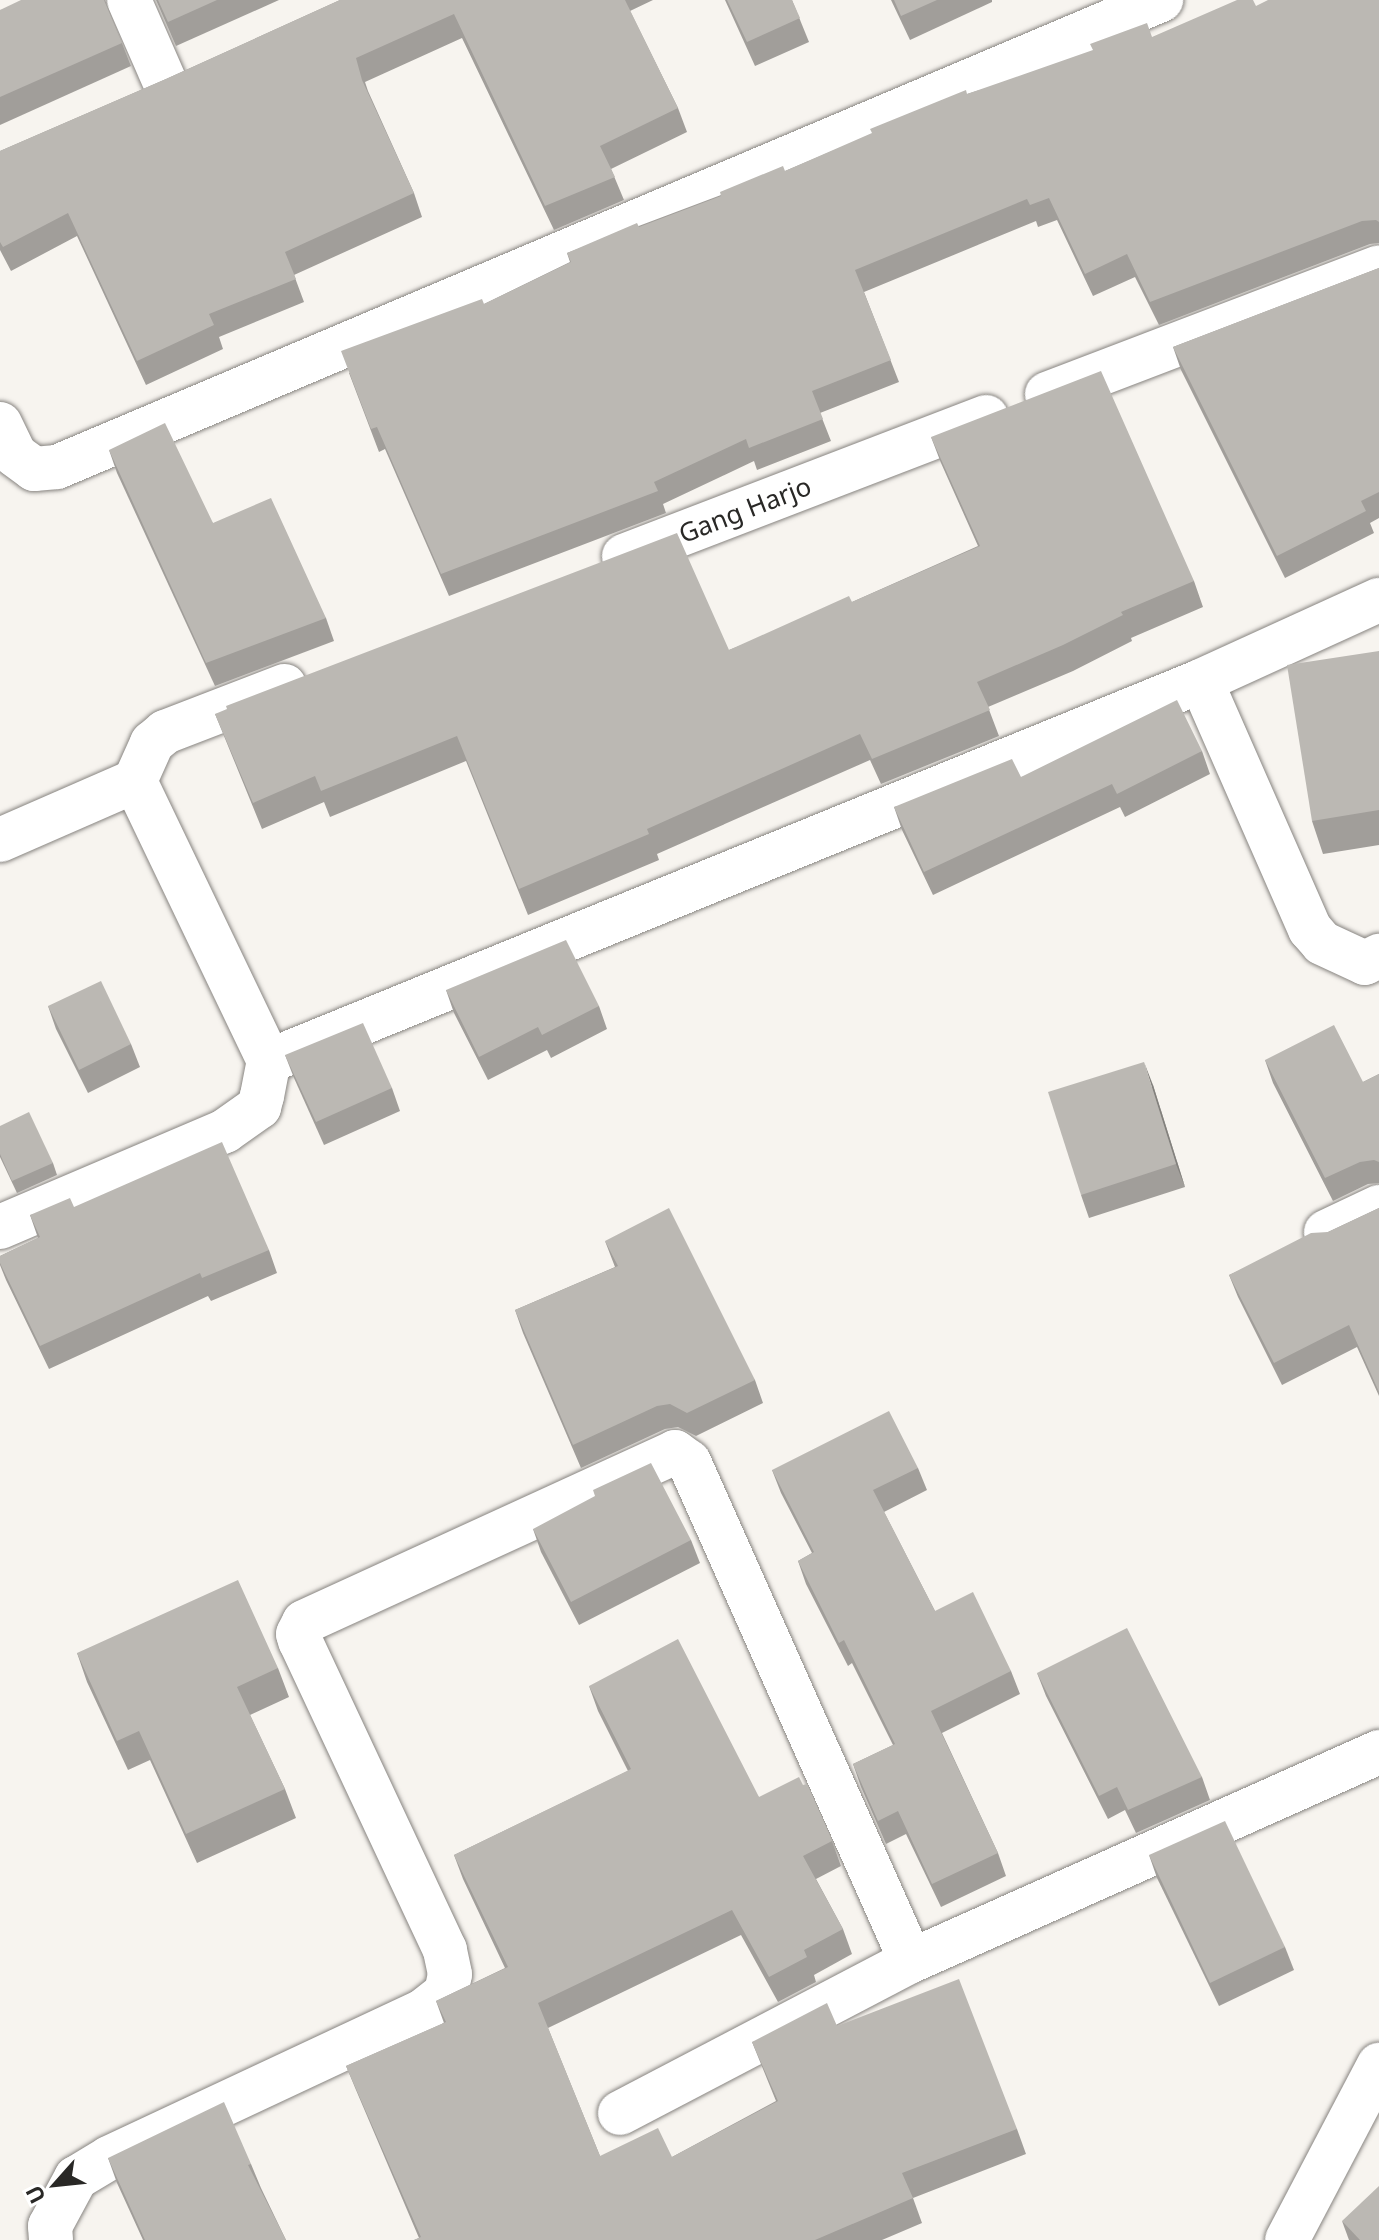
<!DOCTYPE html>
<style>
body{margin:0}
#map{position:relative;width:1379px;height:2240px;overflow:hidden;background:#f7f4ef;font-family:"Noto Sans",sans-serif}
div>[style]{position:absolute}
[style*='--x']{left:calc(var(--x)*1px);top:calc(var(--y)*1px);width:calc(var(--w)*1px);rotate:calc(var(--a)*1deg)}
.roads{filter:drop-shadow(0 0 2px #878480) drop-shadow(0 0 2px #878480)}
.minor>*{height:44px;margin:-22px;padding:0 22px;transform-origin:22px;border-radius:22px;background:#fff}
.wall>*{inset:0;background:#a19e9a}
.shaded-wall>*{inset:0;background:#83817d}
.building>*{inset:0;background:#bbb8b3}
span{translate:-50% -50%;white-space:nowrap;text-align:center;line-height:1.15;-webkit-text-stroke:6px #fff;paint-order:stroke}
.street-label{font-size:26px;color:#292826}
.north{position:absolute;left:16px;top:2144px;width:80px;height:80px;-webkit-text-stroke:6px #fff;paint-order:stroke;rotate:243deg;font-size:22px;font-weight:700;line-height:32px;text-align:center;color:#292826}
.north::after{content:'';display:block;margin:auto;width:28px;height:36px;background:#292826;clip-path:polygon(50% 0,100% 100%,50% 72%,0 100%)}
</style>
<div id="map">
<div class="roads">
<div class="minor">
<div style="--x:129;--y:0;--w:87;--a:66.4"></div>
<div style="--x:1047;--y:394;--w:355;--a:-20.9"></div>
<div style="--x:0;--y:424;--w:34;--a:64"></div>
<div style="--x:15;--y:455;--w:24;--a:36"></div>
<div style="--x:34;--y:469;--w:23;--a:-5"></div>
<div style="--x:57;--y:467;--w:1199;--a:-22.93"></div>
<div style="--x:624;--y:556;--w:388;--a:-21"></div>
<div style="--x:1201;--y:681;--w:271;--a:66.3"></div>
<div style="--x:1310;--y:929;--w:18;--a:49"></div>
<div style="--x:1322;--y:943;--w:47;--a:24.9"></div>
<div style="--x:1365;--y:963;--w:16;--a:-27"></div>
<div style="--x:135;--y:781;--w:42;--a:-65.9"></div>
<div style="--x:152;--y:743;--w:17;--a:-40"></div>
<div style="--x:165;--y:732;--w:128;--a:-21.1"></div>
<div style="--x:0;--y:840;--w:147;--a:-23.6"></div>
<div style="--x:269;--y:1061;--w:1006;--a:-22.18"></div>
<div style="--x:1201;--y:681;--w:196;--a:-24.5"></div>
<div style="--x:0;--y:1227;--w:245;--a:-23.1"></div>
<div style="--x:225;--y:1131;--w:42;--a:-35.2"></div>
<div style="--x:259;--y:1107;--w:11;--a:-75"></div>
<div style="--x:262;--y:1096;--w:36;--a:-79"></div>
<div style="--x:269;--y:1061;--w:310;--a:-115.6"></div>
<div style="--x:1326;--y:1232;--w:59;--a:-25.3"></div>
<div style="--x:620;--y:2113;--w:328;--a:-27.6"></div>
<div style="--x:911;--y:1961;--w:513;--a:-24.06"></div>
<div style="--x:51;--y:2240;--w:14;--a:-94"></div>
<div style="--x:50;--y:2226;--w:55;--a:-61.6"></div>
<div style="--x:76;--y:2178;--w:39;--a:-31"></div>
<div style="--x:109;--y:2158;--w:347;--a:-25.1"></div>
<div style="--x:423;--y:2011;--w:29;--a:-38"></div>
<div style="--x:446;--y:1993;--w:19;--a:-78"></div>
<div style="--x:450;--y:1974;--w:25;--a:-102"></div>
<div style="--x:445;--y:1950;--w:341;--a:-115.1"></div>
<div style="--x:300;--y:1641;--w:7;--a:-106"></div>
<div style="--x:298;--y:1634;--w:13;--a:-63"></div>
<div style="--x:304;--y:1622;--w:408;--a:-24.6"></div>
<div style="--x:675;--y:1452;--w:17;--a:36"></div>
<div style="--x:689;--y:1462;--w:546;--a:66.02"></div>
<div style="--x:1287;--y:2240;--w:198;--a:-62.3"></div>
</div>
</div>
<div class="wall">
<div style="clip-path:polygon(105px 0,131px 66px,0 125px,0 10px)"></div>
<div style="clip-path:polygon(156px 0,279px 0,176px 46px)"></div>
<div style="clip-path:polygon(340px 0,653px 0,630px 11px,678px 108px,687px 132px,611px 169px,624px 200px,554px 230px,462px 38px,365px 82px,368px 91px,414px 193px,422px 217px,294px 275px,304px 302px,219px 337px,223px 349px,146px 385px,77px 236px,11px 271px,0 250px,0 151px,166px 79px)"></div>
<div style="clip-path:polygon(725px 0,792px 0,809px 42px,755px 66px)"></div>
<div style="clip-path:polygon(891px 0,992px 0,992px 2px,910px 40px)"></div>
<div style="clip-path:polygon(1379px 0,1379px 243px,1370px 244px,1159px 325px,1135px 277px,1093px 296px,1057px 220px,1038px 227px,1036px 221px,864px 292px,899px 382px,820px 413px,831px 441px,757px 470px,754px 461px,663px 504px,666px 513px,449px 596px,385px 449px,379px 452px,349px 373px,484px 304px,570px 262px,567px 253px,785px 171px,967px 94px,1256px 6px)"></div>
<div style="clip-path:polygon(1379px 268px,1379px 518px,1370px 523px,1374px 533px,1285px 578px,1181px 370px,1173px 347px)"></div>
<div style="clip-path:polygon(931px 437px,1194px 581px,1203px 607px,1131px 638px,1132px 641px,1073px 671px,988px 707px,999px 736px,881px 784px,870px 760px,657px 854px,659px 860px,528px 915px,466px 761px,330px 817px,324px 802px,262px 829px,215px 714px,729px 650px,852px 602px,978px 546px,941px 463px)"></div>
<div style="clip-path:polygon(109px 450px,213px 523px,326px 618px,334px 641px,215px 686px,117px 473px)"></div>
<div style="clip-path:polygon(1379px 651px,1379px 845px,1323px 854px,1312px 821px)"></div>
<div style="clip-path:polygon(1202px 751px,1210px 774px,1125px 817px,1120px 807px,933px 895px,902px 830px,894px 807px,1021px 777px)"></div>
<div style="clip-path:polygon(446px 990px,599px 1006px,607px 1029px,551px 1058px,547px 1050px,488px 1080px,454px 1013px)"></div>
<div style="clip-path:polygon(48px 1006px,131px 1044px,140px 1067px,88px 1093px,56px 1029px)"></div>
<div style="clip-path:polygon(285px 1055px,392px 1088px,400px 1111px,324px 1145px,294px 1078px)"></div>
<div style="clip-path:polygon(1265px 1060px,1363px 1082px,1379px 1074px,1379px 1183px,1368px 1184px,1333px 1201px,1273px 1083px)"></div>
<div style="clip-path:polygon(1153px 1085px,1185px 1187px,1089px 1218px,1081px 1195px)"></div>
<div style="clip-path:polygon(0 1126px,53px 1163px,57px 1175px,17px 1193px,0 1157px)"></div>
<div style="clip-path:polygon(74px 1207px,269px 1250px,277px 1273px,211px 1301px,208px 1296px,49px 1369px,6px 1280px,0 1265px,0 1256px,38px 1238px,30px 1215px)"></div>
<div style="clip-path:polygon(1379px 1208px,1379px 1396px,1357px 1347px,1282px 1385px,1238px 1297px,1229px 1275px,1328px 1232px)"></div>
<div style="clip-path:polygon(605px 1241px,755px 1380px,763px 1403px,696px 1436px,678px 1427px,665px 1429px,581px 1468px,523px 1333px,515px 1310px,615px 1267px)"></div>
<div style="clip-path:polygon(918px 1468px,927px 1490px,884px 1512px,935px 1611px,1011px 1671px,1020px 1694px,942px 1733px,998px 1853px,1006px 1876px,941px 1907px,906px 1834px,886px 1844px,861px 1787px,853px 1764px,893px 1745px,852px 1663px,848px 1666px,806px 1584px,798px 1561px,812px 1553px,781px 1493px,772px 1470px)"></div>
<div style="clip-path:polygon(533px 1529px,691px 1540px,700px 1563px,579px 1625px,541px 1552px)"></div>
<div style="clip-path:polygon(77px 1653px,278px 1668px,289px 1697px,250px 1715px,285px 1789px,296px 1818px,197px 1863px,150px 1760px,128px 1770px,87px 1682px)"></div>
<div style="clip-path:polygon(1037px 1673px,1202px 1777px,1210px 1800px,1136px 1833px,1125px 1810px,1108px 1819px,1046px 1696px)"></div>
<div style="clip-path:polygon(589px 1686px,759px 1797px,832px 1841px,841px 1866px,816px 1879px,843px 1929px,852px 1954px,814px 1975px,816px 1982px,778px 2002px,741px 1935px,548px 2028px,600px 2156px,672px 2157px,776px 2101px,752px 2042px,837px 2026px,1017px 2129px,1026px 2154px,913px 2198px,922px 2223px,882px 2240px,414px 2240px,419px 2238px,356px 2090px,346px 2066px,444px 2023px,436px 2001px,505px 1968px,463px 1879px,454px 1855px,628px 1771px,598px 1711px)"></div>
<div style="clip-path:polygon(1149px 1855px,1285px 1947px,1294px 1970px,1219px 2006px,1157px 1878px)"></div>
<div style="clip-path:polygon(108px 2158px,251px 2164px,261px 2188px,286px 2240px,143px 2240px,117px 2183px)"></div>
<div style="clip-path:polygon(1342px 2221px,1379px 2240px,1349px 2240px)"></div>
</div>
<div class="shaded-wall">
<div style="clip-path:polygon(1144px 1062px,1153px 1085px,1185px 1187px,1176px 1164px)"></div>
</div>
<div class="building">
<div style="clip-path:polygon(21px 0,104px 0,122px 43px,0 97px,0 10px)"></div>
<div style="clip-path:polygon(158px 0,217px 0,168px 22px)"></div>
<div style="clip-path:polygon(340px 0,625px 0,678px 108px,600px 146px,615px 177px,545px 206px,454px 14px,356px 58px,362px 80px,414px 193px,285px 252px,296px 279px,209px 314px,214px 325px,137px 361px,68px 213px,3px 247px,0 242px,0 151px,166px 79px)"></div>
<div style="clip-path:polygon(727px 0,792px 0,800px 18px,747px 42px)"></div>
<div style="clip-path:polygon(894px 0,937px 0,901px 16px)"></div>
<div style="clip-path:polygon(1237px 0,1253px 0,1256px 6px,1268px 0,1379px 0,1379px 222px,1376px 220px,1362px 221px,1150px 302px,1127px 254px,1085px 274px,1049px 198px,1030px 205px,1027px 199px,855px 270px,891px 360px,812px 391px,823px 419px,749px 448px,746px 439px,654px 482px,658px 491px,441px 574px,377px 427px,371px 429px,341px 351px,482px 299px,484px 304px,571px 262px,567px 253px,637px 223px,639px 227px,721px 196px,720px 192px,783px 166px,785px 171px,872px 133px,870px 129px,966px 90px,967px 94px,1093px 50px,1090px 44px,1147px 23px,1152px 37px)"></div>
<div style="clip-path:polygon(1379px 268px,1379px 492px,1361px 501px,1366px 511px,1277px 556px,1173px 347px)"></div>
<div style="clip-path:polygon(1101px 371px,1194px 581px,1121px 612px,1123px 615px,1063px 645px,977px 682px,990px 710px,872px 759px,860px 734px,647px 829px,649px 834px,519px 889px,457px 736px,321px 791px,315px 776px,253px 803px,215px 714px,227px 709px,226px 706px,677px 533px,729px 650px,849px 596px,852px 602px,980px 546px,931px 437px)"></div>
<div style="clip-path:polygon(165px 423px,213px 523px,271px 498px,326px 618px,206px 663px,109px 450px)"></div>
<div style="clip-path:polygon(1379px 651px,1379px 810px,1312px 821px,1287px 665px)"></div>
<div style="clip-path:polygon(1177px 700px,1202px 751px,1117px 794px,1112px 784px,924px 872px,894px 807px,1012px 759px,1021px 777px)"></div>
<div style="clip-path:polygon(566px 940px,599px 1006px,542px 1035px,538px 1027px,479px 1057px,446px 990px)"></div>
<div style="clip-path:polygon(101px 981px,131px 1044px,79px 1070px,48px 1006px)"></div>
<div style="clip-path:polygon(363px 1023px,392px 1088px,316px 1122px,285px 1055px)"></div>
<div style="clip-path:polygon(1334px 1025px,1363px 1082px,1379px 1074px,1379px 1162px,1374px 1160px,1360px 1162px,1325px 1178px,1265px 1060px)"></div>
<div style="clip-path:polygon(1144px 1062px,1176px 1164px,1081px 1195px,1048px 1092px)"></div>
<div style="clip-path:polygon(29px 1112px,53px 1163px,12px 1181px,0 1154px,0 1126px)"></div>
<div style="clip-path:polygon(222px 1142px,269px 1250px,202px 1278px,200px 1273px,40px 1346px,0 1263px,0 1256px,40px 1237px,30px 1215px,70px 1198px,74px 1207px)"></div>
<div style="clip-path:polygon(669px 1208px,755px 1380px,687px 1413px,670px 1404px,657px 1406px,573px 1445px,515px 1310px,618px 1266px,605px 1241px)"></div>
<div style="clip-path:polygon(1379px 1208px,1379px 1392px,1349px 1325px,1274px 1363px,1229px 1275px,1311px 1233px,1328px 1232px)"></div>
<div style="clip-path:polygon(889px 1411px,918px 1468px,873px 1490px,935px 1611px,973px 1592px,1011px 1671px,931px 1711px,998px 1853px,932px 1884px,898px 1811px,878px 1821px,853px 1764px,895px 1744px,844px 1640px,839px 1643px,798px 1561px,814px 1552px,772px 1470px)"></div>
<div style="clip-path:polygon(651px 1463px,691px 1540px,571px 1602px,533px 1529px,595px 1496px,593px 1490px)"></div>
<div style="clip-path:polygon(238px 1580px,278px 1668px,237px 1687px,285px 1789px,186px 1834px,139px 1731px,117px 1741px,77px 1653px)"></div>
<div style="clip-path:polygon(1127px 1628px,1202px 1777px,1128px 1810px,1117px 1787px,1099px 1796px,1037px 1673px)"></div>
<div style="clip-path:polygon(678px 1639px,759px 1797px,799px 1777px,803px 1785px,807px 1784px,832px 1841px,803px 1856px,843px 1929px,804px 1950px,807px 1957px,769px 1977px,732px 1910px,538px 2003px,600px 2156px,658px 2128px,672px 2157px,778px 2101px,752px 2042px,827px 2003px,837px 2026px,959px 1979px,1017px 2129px,902px 2173px,913px 2198px,815px 2240px,414px 2240px,421px 2237px,346px 2066px,446px 2022px,436px 2001px,508px 1967px,454px 1855px,631px 1769px,589px 1686px)"></div>
<div style="clip-path:polygon(1225px 1821px,1285px 1947px,1210px 1983px,1149px 1855px)"></div>
<div style="clip-path:polygon(224px 2102px,251px 2164px,248px 2165px,286px 2240px,145px 2240px,108px 2158px)"></div>
<div style="clip-path:polygon(1379px 2186px,1379px 2240px,1360px 2240px,1342px 2221px)"></div>
</div>
<div class="street-label">
<span style="left:745px;top:510px;rotate:-21deg">Gang Harjo</span>
</div>
<div class="north">U</div>
</div>
